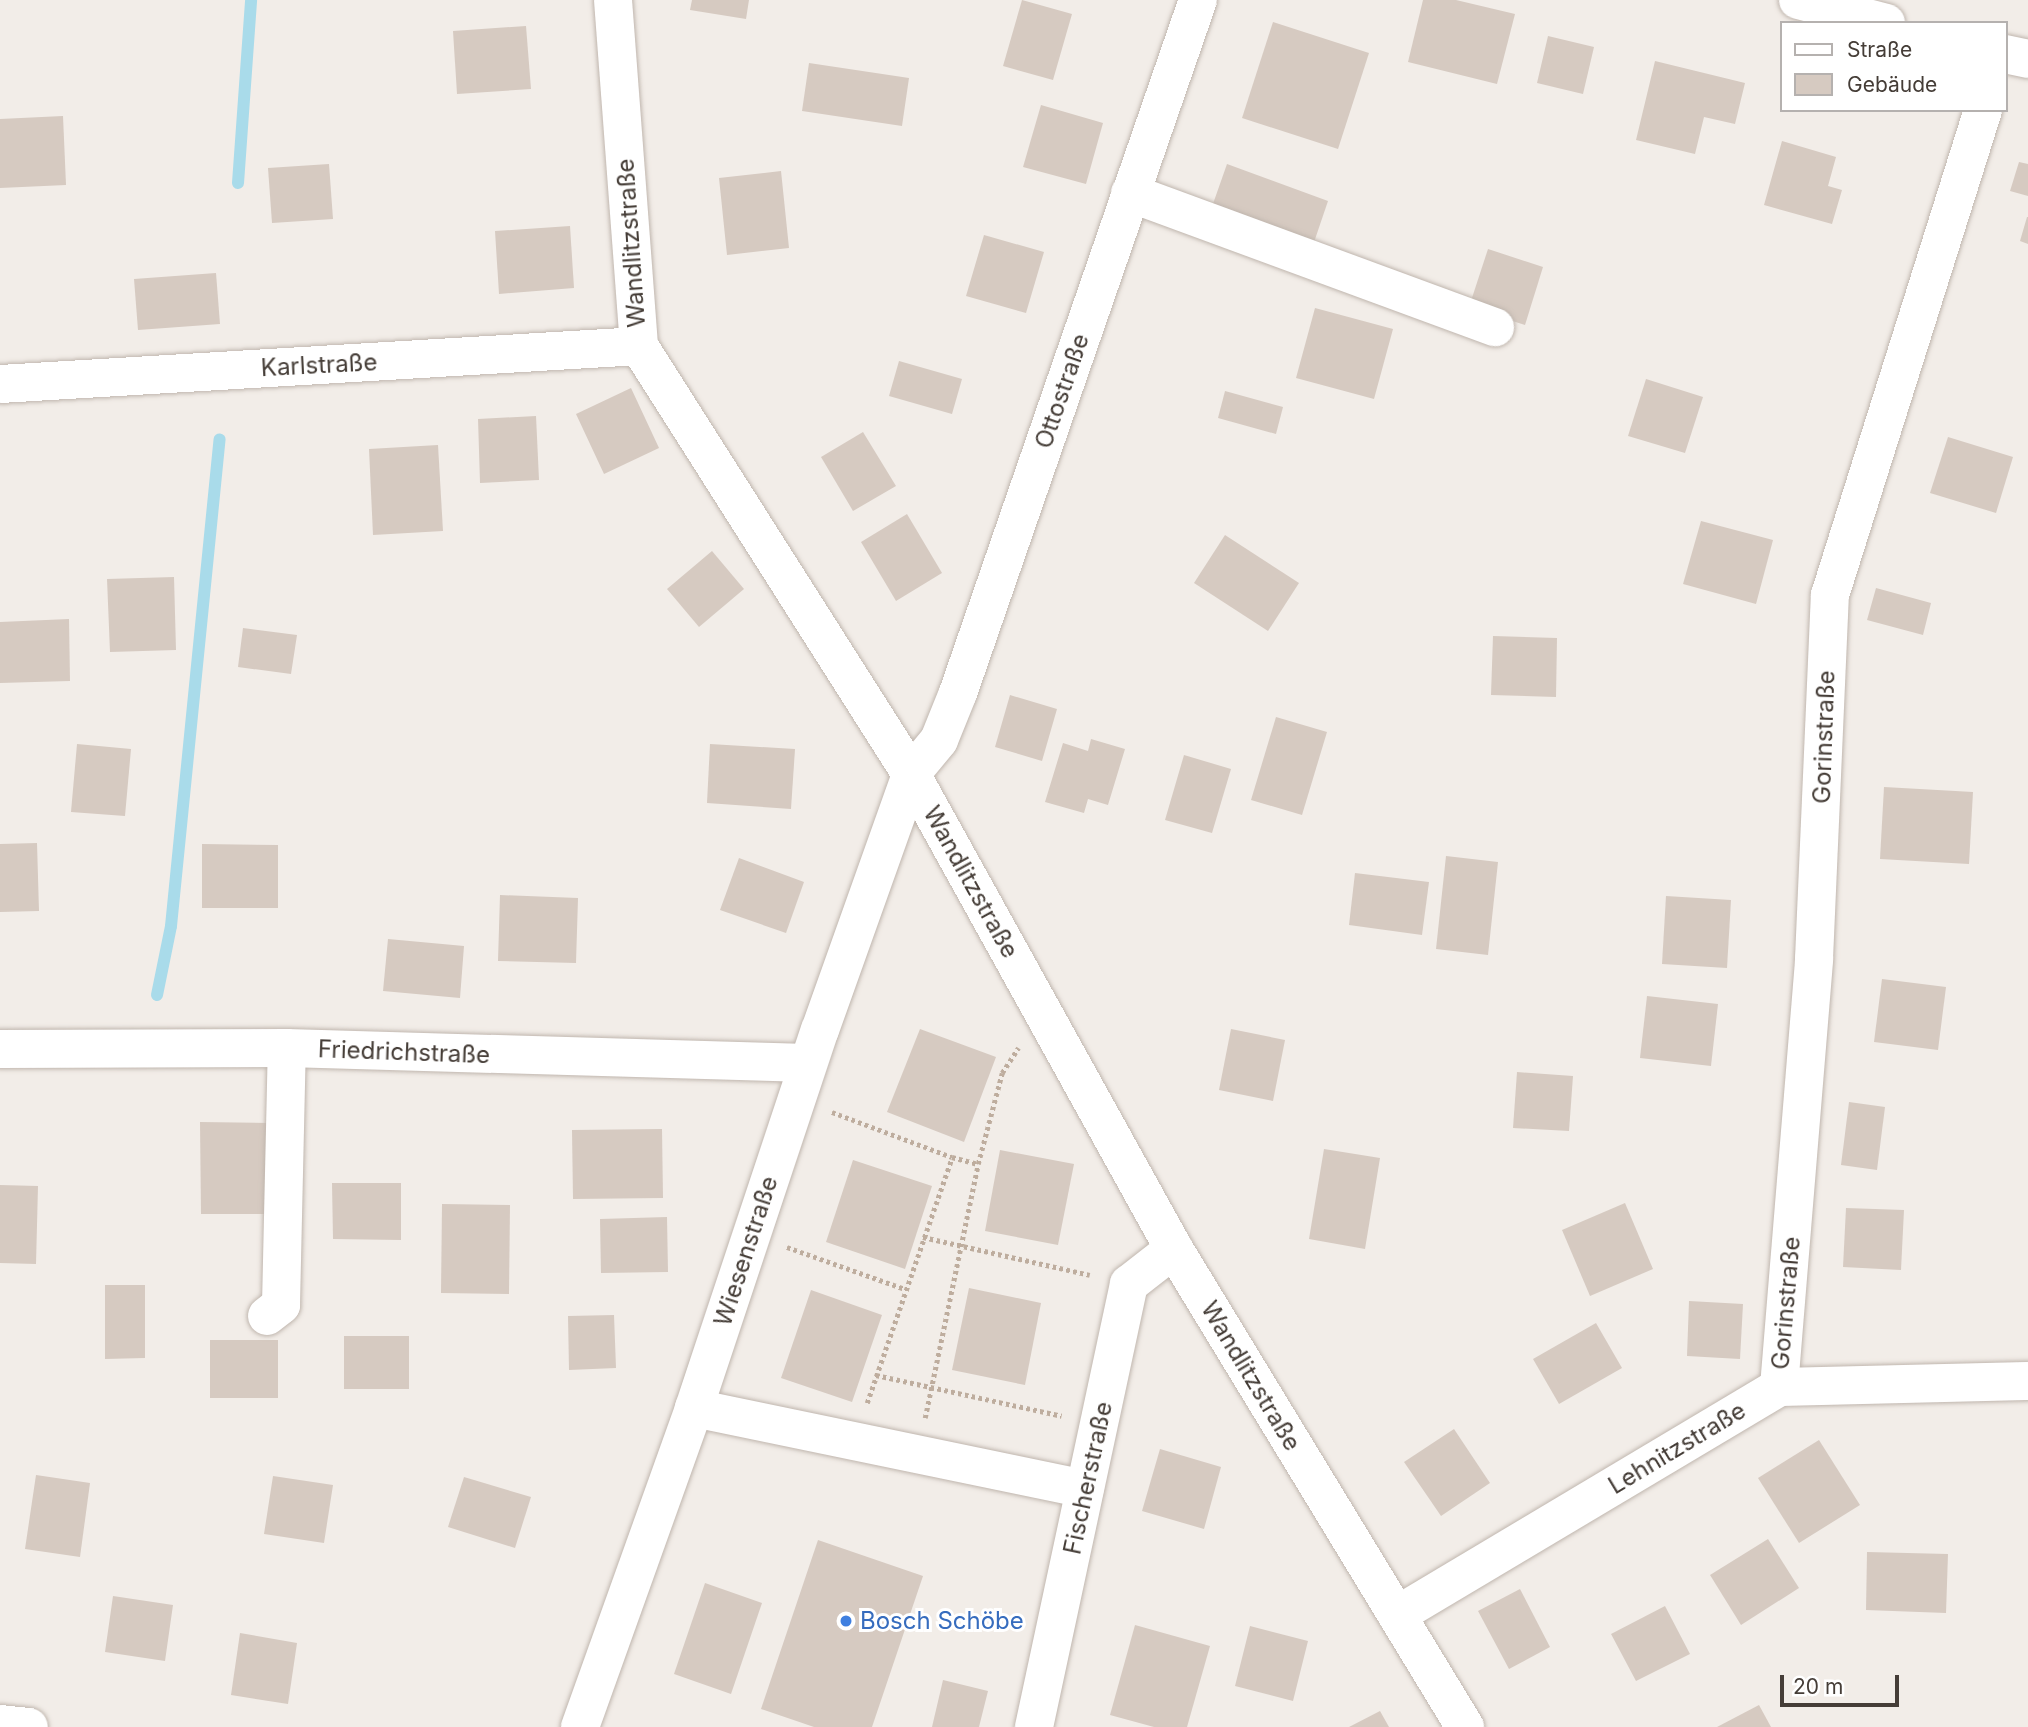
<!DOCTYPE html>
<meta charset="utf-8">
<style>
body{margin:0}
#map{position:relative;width:2028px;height:1727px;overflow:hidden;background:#f2ede8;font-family:Inter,sans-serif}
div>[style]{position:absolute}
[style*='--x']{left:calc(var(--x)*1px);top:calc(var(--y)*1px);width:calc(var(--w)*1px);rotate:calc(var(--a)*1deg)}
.stream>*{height:12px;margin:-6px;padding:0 6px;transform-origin:6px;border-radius:6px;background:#a9dbea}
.building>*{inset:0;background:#d6cac1}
.path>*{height:4.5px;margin-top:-2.25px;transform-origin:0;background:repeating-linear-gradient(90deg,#bead9e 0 3.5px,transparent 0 7px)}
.roads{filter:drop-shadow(0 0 2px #c0b6ae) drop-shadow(0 0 2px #c0b6ae)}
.minor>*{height:38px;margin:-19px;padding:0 19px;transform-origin:19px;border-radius:19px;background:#fff}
.dots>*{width:19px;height:19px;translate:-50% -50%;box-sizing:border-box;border:4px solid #fff;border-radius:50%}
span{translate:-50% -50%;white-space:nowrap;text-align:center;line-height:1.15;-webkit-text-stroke:6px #fff;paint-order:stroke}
.street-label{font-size:24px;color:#453d37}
.shop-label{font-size:24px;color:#366cbe}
.left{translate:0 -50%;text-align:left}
.legend{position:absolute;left:1780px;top:21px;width:228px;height:91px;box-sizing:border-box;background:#fff;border:2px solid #b5b1af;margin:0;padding:9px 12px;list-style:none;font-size:21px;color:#453d37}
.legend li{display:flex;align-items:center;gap:14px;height:35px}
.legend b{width:35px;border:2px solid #b5b1af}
.scale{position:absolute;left:1780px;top:1675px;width:119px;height:32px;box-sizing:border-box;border:4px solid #453d37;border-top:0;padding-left:9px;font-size:21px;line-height:24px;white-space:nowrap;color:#453d37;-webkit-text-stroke:5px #fff;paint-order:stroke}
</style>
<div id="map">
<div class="stream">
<div style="--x:238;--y:183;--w:183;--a:-85.9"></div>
<div style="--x:157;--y:995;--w:70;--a:-78.5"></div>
<div style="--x:171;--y:926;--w:489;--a:-84.3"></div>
</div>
<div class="building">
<div style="clip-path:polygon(692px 0,749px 0,746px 19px,690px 10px)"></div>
<div style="clip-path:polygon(1022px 0,1072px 14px,1053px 80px,1003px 66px)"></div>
<div style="clip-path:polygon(1423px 0,1456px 0,1515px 14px,1497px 84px,1408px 62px)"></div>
<div style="clip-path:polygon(1273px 22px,1369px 53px,1338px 149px,1242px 118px)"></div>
<div style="clip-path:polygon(526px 26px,531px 89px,457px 94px,453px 31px)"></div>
<div style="clip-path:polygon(1548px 36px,1594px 47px,1583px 94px,1537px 83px)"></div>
<div style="clip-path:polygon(1655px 61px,1745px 83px,1735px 124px,1704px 117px,1695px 154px,1636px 140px)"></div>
<div style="clip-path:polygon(809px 63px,909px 78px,902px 126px,802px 111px)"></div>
<div style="clip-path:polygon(1041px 105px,1103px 123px,1086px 184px,1023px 167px)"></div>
<div style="clip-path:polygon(63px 116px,66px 185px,0 188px,0 119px)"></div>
<div style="clip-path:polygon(1782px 141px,1836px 157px,1828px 186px,1842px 190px,1832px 224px,1764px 205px)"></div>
<div style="clip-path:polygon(2019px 162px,2028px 164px,2028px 196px,2010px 191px)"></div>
<div style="clip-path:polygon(329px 164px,333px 219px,272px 223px,268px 168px)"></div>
<div style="clip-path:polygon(1227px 164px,1328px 201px,1310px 254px,1208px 218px)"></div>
<div style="clip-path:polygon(781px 171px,789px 248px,727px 255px,719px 178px)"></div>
<div style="clip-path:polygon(2027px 217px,2028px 217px,2028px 244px,2020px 241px)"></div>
<div style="clip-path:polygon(570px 226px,574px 288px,499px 294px,495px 231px)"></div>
<div style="clip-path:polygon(984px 235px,1044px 252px,1026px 313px,966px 296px)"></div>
<div style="clip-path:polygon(1488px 249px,1543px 267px,1525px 325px,1469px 307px)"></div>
<div style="clip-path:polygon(216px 273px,220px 324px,138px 330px,134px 279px)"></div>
<div style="clip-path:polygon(1315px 308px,1393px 329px,1374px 399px,1296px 378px)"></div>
<div style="clip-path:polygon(899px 361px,962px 379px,952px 414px,889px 396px)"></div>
<div style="clip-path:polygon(1646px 379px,1703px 397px,1685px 453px,1628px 436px)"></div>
<div style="clip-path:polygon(631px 388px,659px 448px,604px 474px,576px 414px)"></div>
<div style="clip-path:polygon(1225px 391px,1283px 407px,1276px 434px,1218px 418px)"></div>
<div style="clip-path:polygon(536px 416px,539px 480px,480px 483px,478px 419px)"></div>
<div style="clip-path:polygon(863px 432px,896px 486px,853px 511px,821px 457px)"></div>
<div style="clip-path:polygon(1948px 437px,2013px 457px,1996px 513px,1930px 493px)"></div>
<div style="clip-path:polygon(438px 445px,443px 531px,373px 535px,369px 449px)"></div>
<div style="clip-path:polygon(907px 514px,942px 573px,896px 601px,861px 542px)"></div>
<div style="clip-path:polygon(1701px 521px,1773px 540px,1756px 604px,1683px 584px)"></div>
<div style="clip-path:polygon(1225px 535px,1299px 583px,1268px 631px,1194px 583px)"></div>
<div style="clip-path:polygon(712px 551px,744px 589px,699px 627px,667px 589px)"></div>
<div style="clip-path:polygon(174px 577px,176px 650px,110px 652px,107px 579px)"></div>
<div style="clip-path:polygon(1876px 588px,1931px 603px,1923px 635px,1867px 620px)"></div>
<div style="clip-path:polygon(69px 619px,70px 681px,0 683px,0 622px)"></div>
<div style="clip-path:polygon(243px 628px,297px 635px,291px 674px,238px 667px)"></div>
<div style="clip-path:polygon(1493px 636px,1557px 638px,1556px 697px,1491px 695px)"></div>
<div style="clip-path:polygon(1010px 695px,1057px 709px,1042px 761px,995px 747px)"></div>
<div style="clip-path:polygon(1276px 717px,1327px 732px,1302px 815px,1251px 800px)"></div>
<div style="clip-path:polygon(1091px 739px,1125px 749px,1108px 805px,1088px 799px,1084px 813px,1045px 802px,1063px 743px,1088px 751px)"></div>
<div style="clip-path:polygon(77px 744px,131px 749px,125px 816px,71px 812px)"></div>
<div style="clip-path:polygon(710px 744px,795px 749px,791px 809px,707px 803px)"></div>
<div style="clip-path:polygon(1184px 755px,1231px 769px,1212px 833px,1165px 820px)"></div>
<div style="clip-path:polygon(1884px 787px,1973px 792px,1969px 864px,1880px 859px)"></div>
<div style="clip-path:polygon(37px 843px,39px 911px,0 912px,0 844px)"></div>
<div style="clip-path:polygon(202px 844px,278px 845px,278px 908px,202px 908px)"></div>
<div style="clip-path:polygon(1446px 856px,1498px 862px,1488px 955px,1436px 949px)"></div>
<div style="clip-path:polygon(739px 858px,804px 882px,786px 933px,720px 910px)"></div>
<div style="clip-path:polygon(1355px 873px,1429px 882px,1422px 935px,1349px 925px)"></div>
<div style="clip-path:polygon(500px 895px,578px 898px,576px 963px,498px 961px)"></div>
<div style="clip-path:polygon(1666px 896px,1731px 900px,1727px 968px,1662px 964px)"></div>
<div style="clip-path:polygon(388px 939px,464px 946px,460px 998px,383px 991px)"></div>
<div style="clip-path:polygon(1882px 979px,1946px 987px,1938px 1050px,1874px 1042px)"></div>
<div style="clip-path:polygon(1647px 996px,1718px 1004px,1711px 1066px,1640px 1058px)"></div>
<div style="clip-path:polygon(920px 1029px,996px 1057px,964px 1142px,887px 1112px)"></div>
<div style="clip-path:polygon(1231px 1029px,1285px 1040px,1273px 1101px,1219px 1090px)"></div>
<div style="clip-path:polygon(1517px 1072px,1573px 1076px,1569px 1131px,1513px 1128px)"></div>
<div style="clip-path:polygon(1849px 1102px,1885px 1107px,1877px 1170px,1841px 1165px)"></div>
<div style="clip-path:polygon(200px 1122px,269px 1123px,270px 1214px,201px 1214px)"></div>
<div style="clip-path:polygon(662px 1129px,663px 1198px,573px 1199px,572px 1130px)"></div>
<div style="clip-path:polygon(1324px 1149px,1380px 1158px,1365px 1249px,1309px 1239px)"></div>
<div style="clip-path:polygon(1000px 1150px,1074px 1164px,1058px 1245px,985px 1231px)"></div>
<div style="clip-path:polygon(853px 1160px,932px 1186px,905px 1269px,826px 1242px)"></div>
<div style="clip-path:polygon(332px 1183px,401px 1183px,401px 1240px,333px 1239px)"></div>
<div style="clip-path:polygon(0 1185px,38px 1186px,36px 1264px,0 1263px)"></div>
<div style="clip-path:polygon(1625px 1203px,1653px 1269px,1590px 1296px,1562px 1230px)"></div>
<div style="clip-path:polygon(442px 1204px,510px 1205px,509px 1294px,441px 1293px)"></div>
<div style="clip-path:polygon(1846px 1208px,1904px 1210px,1901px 1270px,1843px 1267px)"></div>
<div style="clip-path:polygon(667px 1217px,668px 1272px,601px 1273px,600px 1219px)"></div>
<div style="clip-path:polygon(105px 1285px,145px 1285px,145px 1358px,105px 1359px)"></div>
<div style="clip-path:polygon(969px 1288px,1041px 1303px,1025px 1385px,952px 1370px)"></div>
<div style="clip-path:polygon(811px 1290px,882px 1315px,852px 1402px,781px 1378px)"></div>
<div style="clip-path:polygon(1689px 1301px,1743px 1304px,1740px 1359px,1687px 1356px)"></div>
<div style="clip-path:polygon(614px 1315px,616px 1368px,569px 1370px,568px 1316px)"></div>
<div style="clip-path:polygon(1596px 1323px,1622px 1368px,1559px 1404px,1533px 1359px)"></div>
<div style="clip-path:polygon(344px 1336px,409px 1336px,409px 1389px,344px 1389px)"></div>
<div style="clip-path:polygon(210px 1340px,278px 1340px,278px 1398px,210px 1398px)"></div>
<div style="clip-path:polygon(1454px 1429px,1490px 1483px,1441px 1516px,1404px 1462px)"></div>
<div style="clip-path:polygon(1819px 1440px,1860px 1505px,1799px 1543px,1758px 1478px)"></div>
<div style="clip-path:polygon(1160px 1449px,1221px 1467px,1204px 1529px,1142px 1511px)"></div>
<div style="clip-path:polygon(36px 1475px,90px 1483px,80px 1557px,25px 1549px)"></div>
<div style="clip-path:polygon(273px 1476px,333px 1485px,324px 1543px,264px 1534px)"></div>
<div style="clip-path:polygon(464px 1477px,531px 1497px,515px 1548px,448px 1527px)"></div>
<div style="clip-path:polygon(1768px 1539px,1799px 1588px,1741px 1625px,1710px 1575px)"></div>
<div style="clip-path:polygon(818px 1540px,923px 1576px,872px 1727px,814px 1727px,761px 1709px)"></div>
<div style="clip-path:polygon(1867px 1552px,1948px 1554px,1946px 1613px,1866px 1610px)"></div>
<div style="clip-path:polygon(705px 1583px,762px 1603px,731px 1694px,674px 1674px)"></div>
<div style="clip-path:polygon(1520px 1589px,1550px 1647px,1509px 1669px,1478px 1611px)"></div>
<div style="clip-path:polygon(113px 1596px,173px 1605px,165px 1661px,105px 1652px)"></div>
<div style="clip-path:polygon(1665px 1606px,1690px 1654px,1636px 1681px,1611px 1634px)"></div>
<div style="clip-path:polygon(1135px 1625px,1210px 1646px,1187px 1727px,1154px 1727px,1110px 1715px)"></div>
<div style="clip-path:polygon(1250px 1626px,1308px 1641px,1293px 1701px,1235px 1686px)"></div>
<div style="clip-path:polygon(240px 1633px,297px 1643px,288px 1704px,231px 1695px)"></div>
<div style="clip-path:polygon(943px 1680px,988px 1691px,979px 1727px,932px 1727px)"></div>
<div style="clip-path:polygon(1759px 1705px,1771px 1727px,1717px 1727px)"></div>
<div style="clip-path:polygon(1380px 1711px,1389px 1727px,1349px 1727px)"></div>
</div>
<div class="path">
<div style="--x:832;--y:1112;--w:128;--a:20.6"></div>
<div style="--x:923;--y:1237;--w:171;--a:12.8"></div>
<div style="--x:787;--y:1247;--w:125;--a:19.6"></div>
<div style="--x:876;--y:1375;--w:190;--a:12.4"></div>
<div style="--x:867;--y:1403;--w:260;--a:-70.9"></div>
<div style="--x:952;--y:1157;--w:27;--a:15"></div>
<div style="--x:925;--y:1418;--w:259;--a:-78.2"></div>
<div style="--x:978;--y:1164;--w:94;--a:-75.2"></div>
<div style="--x:1002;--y:1073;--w:30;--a:-57"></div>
</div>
<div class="roads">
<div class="minor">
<div style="--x:613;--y:0;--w:347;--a:85.7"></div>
<div style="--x:639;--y:346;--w:507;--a:57.56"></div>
<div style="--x:911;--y:774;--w:543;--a:61.03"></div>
<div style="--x:1174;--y:1249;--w:560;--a:58.67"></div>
<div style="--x:1798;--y:0;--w:91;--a:14.6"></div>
<div style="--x:2005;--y:54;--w:24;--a:12"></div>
<div style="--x:1130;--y:193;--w:389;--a:20.2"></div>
<div style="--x:0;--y:384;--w:640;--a:-3.4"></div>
<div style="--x:0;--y:1049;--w:287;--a:-0.2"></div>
<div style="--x:287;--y:1048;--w:521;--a:1.65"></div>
<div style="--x:267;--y:1316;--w:18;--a:-38"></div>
<div style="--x:281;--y:1305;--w:257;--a:-88.7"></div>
<div style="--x:1779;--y:1387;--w:429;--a:-85.3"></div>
<div style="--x:1814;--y:959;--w:364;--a:-87.5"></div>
<div style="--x:1830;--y:595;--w:509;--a:-72.49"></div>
<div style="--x:694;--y:1408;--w:399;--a:11.7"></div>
<div style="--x:1397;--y:1615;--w:445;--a:-30.8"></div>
<div style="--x:1779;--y:1387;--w:249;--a:-1.4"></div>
<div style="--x:0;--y:1724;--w:29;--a:6"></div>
<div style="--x:580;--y:1727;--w:339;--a:-70.3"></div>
<div style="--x:694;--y:1408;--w:398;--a:-71.6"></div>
<div style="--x:820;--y:1030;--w:272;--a:-70.4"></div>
<div style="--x:911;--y:774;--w:44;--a:-50.5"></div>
<div style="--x:939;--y:740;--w:51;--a:-68"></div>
<div style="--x:958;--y:693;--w:733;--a:-70.9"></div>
<div style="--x:1034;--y:1727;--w:453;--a:-77.9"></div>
<div style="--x:1129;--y:1284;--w:57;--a:-37.9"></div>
</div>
</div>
<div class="dots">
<div style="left:846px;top:1621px;background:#3f7fe0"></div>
</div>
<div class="street-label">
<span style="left:631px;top:243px;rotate:-94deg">Wandlitzstraße</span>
<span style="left:319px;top:365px;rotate:-3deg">Karlstraße</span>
<span style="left:1062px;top:391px;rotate:-71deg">Ottostraße</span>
<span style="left:1824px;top:737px;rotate:-88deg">Gorinstraße</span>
<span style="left:971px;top:882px;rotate:61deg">Wandlitzstraße</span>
<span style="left:404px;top:1052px;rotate:2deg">Friedrichstraße</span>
<span style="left:746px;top:1251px;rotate:-72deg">Wiesenstraße</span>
<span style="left:1786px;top:1303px;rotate:-85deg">Gorinstraße</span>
<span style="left:1251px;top:1376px;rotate:59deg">Wandlitzstraße</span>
<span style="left:1677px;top:1448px;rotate:-31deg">Lehnitzstraße</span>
<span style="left:1088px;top:1478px;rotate:-78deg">Fischerstraße</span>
</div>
<div class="shop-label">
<span class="left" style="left:860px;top:1621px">Bosch Schöbe</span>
</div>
<ul class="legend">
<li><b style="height:9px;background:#fff"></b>Straße</li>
<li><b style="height:19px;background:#d6cac1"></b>Gebäude</li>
</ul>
<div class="scale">20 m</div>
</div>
